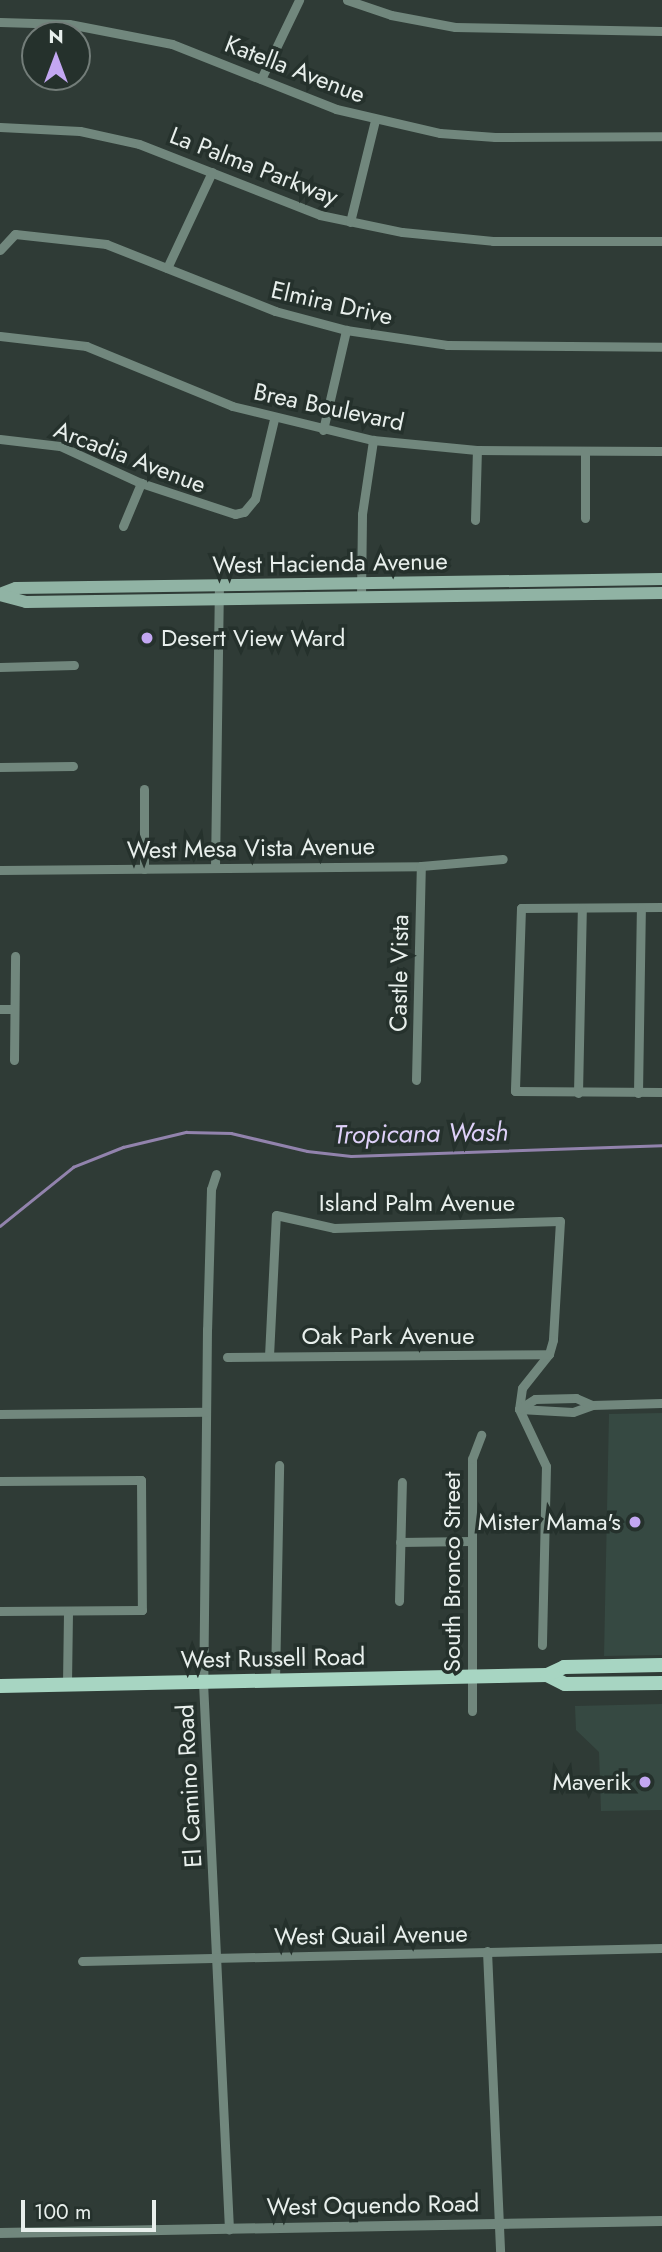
<!DOCTYPE html>
<style>
body{margin:0}
#map{position:relative;width:662px;height:2252px;overflow:hidden;background:#2f3b36;font-family:Jost,sans-serif}
div>[style]{position:absolute}
[style*='--x']{left:calc(var(--x)*1px);top:calc(var(--y)*1px);width:calc(var(--w)*1px);rotate:calc(var(--a)*1deg)}
.built>*{inset:0;background:#364942}
.stream>*{height:2.5px;margin:-1.25px;padding:0 1.25px;transform-origin:1.25px;border-radius:1.25px;background:#9283ad}
.minor>*{height:9px;margin:-4.5px;padding:0 4.5px;transform-origin:4.5px;border-radius:4.5px;background:#71877d}
.tertiary>*{height:10px;margin:-5px;padding:0 5px;transform-origin:5px;border-radius:5px;background:#71877d}
.secondary>*{height:12px;margin:-6px;padding:0 6px;transform-origin:6px;border-radius:6px;background:#90b3a4}
.primary>*{height:14px;margin:-7px;padding:0 7px;transform-origin:7px;border-radius:7px;background:#a7d5c2}
.dots>*{width:19px;height:19px;translate:-50% -50%;box-sizing:border-box;border:4px solid #25312c;border-radius:50%}
span{translate:-50% -50%;white-space:nowrap;text-align:center;line-height:1.15;-webkit-text-stroke:7px #25312c;paint-order:stroke}
.street-label{font-size:24px;color:#e8efec}
.poi-label{font-size:24px;color:#e8efec}
.left{translate:0 -50%;text-align:left}
.right{translate:-100% -50%;text-align:right}
.water-label{font-size:26px;color:#ded0f8;font-style:italic}
.north{position:absolute;left:21px;top:21px;width:70px;height:70px;box-sizing:border-box;background:#25312c;border:2px solid #737d79;border-radius:50%;rotate:0deg;font-size:19px;font-weight:700;line-height:28px;text-align:center;color:#e8efec}
.north::after{content:'';display:block;margin:auto;width:24px;height:32px;background:#c3a7f2;clip-path:polygon(50% 0,100% 100%,50% 72%,0 100%)}
.scale{position:absolute;left:21px;top:2200px;width:135px;height:32px;box-sizing:border-box;border:4px solid #e8efec;border-top:0;padding-left:9px;font-size:21px;line-height:24px;white-space:nowrap;color:#e8efec;-webkit-text-stroke:5px #25312c;paint-order:stroke}
</style>
<div id="map">
<div class="built">
<div style="clip-path:polygon(662px 1413px,662px 1655px,604px 1656px,609px 1414px)"></div>
<div style="clip-path:polygon(662px 1704px,662px 1810px,601px 1811px,599px 1752px,576px 1730px,575px 1706px)"></div>
</div>
<div class="stream">
<div style="--x:0;--y:1226;--w:94;--a:-38.9"></div>
<div style="--x:73;--y:1167;--w:54;--a:-21.8"></div>
<div style="--x:123;--y:1147;--w:65;--a:-13.4"></div>
<div style="--x:186;--y:1132;--w:45;--a:1.3"></div>
<div style="--x:231;--y:1133;--w:78;--a:13.3"></div>
<div style="--x:307;--y:1151;--w:44;--a:6.5"></div>
<div style="--x:351;--y:1156;--w:311;--a:-2"></div>
</div>
<div class="minor">
<div style="--x:347;--y:0;--w:46;--a:18.8"></div>
<div style="--x:391;--y:15;--w:65;--a:10.6"></div>
<div style="--x:455;--y:27;--w:207;--a:1.1"></div>
<div style="--x:0;--y:22;--w:69;--a:1.7"></div>
<div style="--x:69;--y:24;--w:105;--a:11"></div>
<div style="--x:172;--y:44;--w:176;--a:21.6"></div>
<div style="--x:336;--y:109;--w:107;--a:13"></div>
<div style="--x:440;--y:133;--w:55;--a:4.2"></div>
<div style="--x:495;--y:137;--w:167;--a:-0.3"></div>
<div style="--x:261;--y:79;--w:88;--a:-64.3"></div>
<div style="--x:0;--y:127;--w:80;--a:2.9"></div>
<div style="--x:80;--y:131;--w:60;--a:12.4"></div>
<div style="--x:139;--y:144;--w:194;--a:21.4"></div>
<div style="--x:320;--y:215;--w:84;--a:11.7"></div>
<div style="--x:402;--y:232;--w:91;--a:5.6"></div>
<div style="--x:493;--y:241;--w:169;--a:0"></div>
<div style="--x:350;--y:222;--w:105;--a:-76.2"></div>
<div style="--x:0;--y:250;--w:22;--a:-47"></div>
<div style="--x:15;--y:234;--w:92;--a:6.3"></div>
<div style="--x:106;--y:244;--w:182;--a:21.6"></div>
<div style="--x:275;--y:311;--w:73;--a:15"></div>
<div style="--x:346;--y:330;--w:102;--a:8.4"></div>
<div style="--x:447;--y:345;--w:215;--a:0.5"></div>
<div style="--x:167;--y:268;--w:106;--a:-64.9"></div>
<div style="--x:0;--y:336;--w:87;--a:6.6"></div>
<div style="--x:86;--y:346;--w:158;--a:22.3"></div>
<div style="--x:232;--y:406;--w:145;--a:13.6"></div>
<div style="--x:373;--y:440;--w:104;--a:5.5"></div>
<div style="--x:477;--y:450;--w:185;--a:0.3"></div>
<div style="--x:323;--y:430;--w:103;--a:-77"></div>
<div style="--x:0;--y:439;--w:60;--a:6.7"></div>
<div style="--x:60;--y:446;--w:89;--a:24.6"></div>
<div style="--x:141;--y:483;--w:99;--a:18.3"></div>
<div style="--x:235;--y:514;--w:9;--a:-13"></div>
<div style="--x:244;--y:512;--w:17;--a:-50"></div>
<div style="--x:255;--y:499;--w:82;--a:-76.6"></div>
<div style="--x:585;--y:518;--w:67;--a:-90"></div>
<div style="--x:475;--y:520;--w:70;--a:-88.4"></div>
<div style="--x:123;--y:526;--w:47;--a:-67.3"></div>
<div style="--x:361;--y:597;--w:83;--a:-89.3"></div>
<div style="--x:362;--y:514;--w:75;--a:-81.5"></div>
<div style="--x:0;--y:667;--w:74;--a:-1.5"></div>
<div style="--x:0;--y:767;--w:73;--a:-0.8"></div>
<div style="--x:215;--y:868;--w:283;--a:-89.2"></div>
<div style="--x:144;--y:869;--w:80;--a:-90"></div>
<div style="--x:0;--y:870;--w:421;--a:-0.5"></div>
<div style="--x:421;--y:866;--w:82;--a:-4.9"></div>
<div style="--x:662;--y:907;--w:141;--a:179.6"></div>
<div style="--x:521;--y:908;--w:183;--a:91.9"></div>
<div style="--x:515;--y:1091;--w:147;--a:0.4"></div>
<div style="--x:0;--y:1009;--w:14;--a:0"></div>
<div style="--x:14;--y:1060;--w:104;--a:-89.4"></div>
<div style="--x:416;--y:1080;--w:214;--a:-88.7"></div>
<div style="--x:578;--y:1093;--w:185;--a:-88.8"></div>
<div style="--x:638;--y:1093;--w:185;--a:-89.1"></div>
<div style="--x:216;--y:1174;--w:16;--a:108"></div>
<div style="--x:211;--y:1189;--w:140;--a:91.6"></div>
<div style="--x:207;--y:1329;--w:353;--a:90.6"></div>
<div style="--x:203;--y:1682;--w:548;--a:87.28"></div>
<div style="--x:269;--y:1356;--w:141;--a:-87.2"></div>
<div style="--x:276;--y:1215;--w:59;--a:12.6"></div>
<div style="--x:334;--y:1228;--w:226;--a:-1.8"></div>
<div style="--x:560;--y:1221;--w:119;--a:93.4"></div>
<div style="--x:553;--y:1340;--w:15;--a:106"></div>
<div style="--x:549;--y:1354;--w:43;--a:128.5"></div>
<div style="--x:522;--y:1388;--w:21;--a:98"></div>
<div style="--x:519;--y:1409;--w:63;--a:64.7"></div>
<div style="--x:546;--y:1466;--w:179;--a:91.3"></div>
<div style="--x:227;--y:1357;--w:322;--a:-0.5"></div>
<div style="--x:519;--y:1409;--w:54;--a:3.2"></div>
<div style="--x:573;--y:1412;--w:20;--a:-20"></div>
<div style="--x:592;--y:1405;--w:70;--a:-1.6"></div>
<div style="--x:519;--y:1409;--w:19;--a:-32"></div>
<div style="--x:535;--y:1399;--w:41;--a:-1.4"></div>
<div style="--x:576;--y:1398;--w:17;--a:24"></div>
<div style="--x:0;--y:1414;--w:206;--a:-0.6"></div>
<div style="--x:0;--y:1481;--w:141;--a:-0.4"></div>
<div style="--x:141;--y:1480;--w:130;--a:89.6"></div>
<div style="--x:142;--y:1610;--w:142;--a:179.6"></div>
<div style="--x:400;--y:1542;--w:71;--a:-0.8"></div>
<div style="--x:399;--y:1601;--w:119;--a:-88.6"></div>
<div style="--x:275;--y:1681;--w:216;--a:-88.9"></div>
<div style="--x:67;--y:1684;--w:73;--a:-89.2"></div>
<div style="--x:472;--y:1711;--w:252;--a:-90"></div>
<div style="--x:472;--y:1459;--w:26;--a:-69"></div>
<div style="--x:487;--y:1951;--w:301;--a:87.5"></div>
<div style="--x:82;--y:1961;--w:580;--a:-1.28"></div>
</div>
<div class="tertiary">
<div style="--x:0;--y:2233;--w:662;--a:-1.04"></div>
</div>
<div class="secondary">
<div style="--x:0;--y:594;--w:17;--a:-21"></div>
<div style="--x:16;--y:588;--w:646;--a:-0.8"></div>
<div style="--x:0;--y:595;--w:27;--a:15"></div>
<div style="--x:26;--y:602;--w:636;--a:-0.81"></div>
</div>
<div class="primary">
<div style="--x:547;--y:1675;--w:20;--a:27"></div>
<div style="--x:565;--y:1684;--w:97;--a:-0.6"></div>
<div style="--x:0;--y:1686;--w:547;--a:-1.15"></div>
<div style="--x:547;--y:1675;--w:19;--a:-25"></div>
<div style="--x:564;--y:1667;--w:98;--a:-1.2"></div>
</div>
<div class="dots">
<div style="left:147px;top:638px;background:#c3a7f2"></div>
<div style="left:635px;top:1522px;background:#c3a7f2"></div>
<div style="left:645px;top:1782px;background:#c3a7f2"></div>
</div>
<div class="street-label">
<span style="left:295px;top:69px;rotate:21deg">Katella Avenue</span>
<span style="left:254px;top:166px;rotate:21deg">La Palma Parkway</span>
<span style="left:332px;top:303px;rotate:13deg">Elmira Drive</span>
<span style="left:329px;top:407px;rotate:12deg">Brea Boulevard</span>
<span style="left:130px;top:457px;rotate:21deg">Arcadia Avenue</span>
<span style="left:330px;top:563px;rotate:-1deg">West Hacienda Avenue</span>
<span style="left:251px;top:848px;rotate:-1deg">West Mesa Vista Avenue</span>
<span style="left:399px;top:973px;rotate:-89deg">Castle Vista</span>
<span style="left:417px;top:1203px">Island Palm Avenue</span>
<span style="left:388px;top:1336px">Oak Park Avenue</span>
<span style="left:452px;top:1572px;rotate:-90deg">South Bronco Street</span>
<span style="left:273px;top:1658px;rotate:-1deg">West Russell Road</span>
<span style="left:189px;top:1786px;rotate:-93deg">El Camino Road</span>
<span style="left:371px;top:1935px;rotate:-1deg">West Quail Avenue</span>
<span style="left:373px;top:2205px;rotate:-1deg">West Oquendo Road</span>
</div>
<div class="poi-label">
<span class="left" style="left:161px;top:638px">Desert View Ward</span>
<span class="right" style="left:621px;top:1522px">Mister Mama's</span>
<span class="right" style="left:631px;top:1782px">Maverik</span>
</div>
<div class="water-label">
<span style="left:421px;top:1134px;rotate:-1deg">Tropicana Wash</span>
</div>
<div class="north">N</div>
<div class="scale">100 m</div>
</div>
